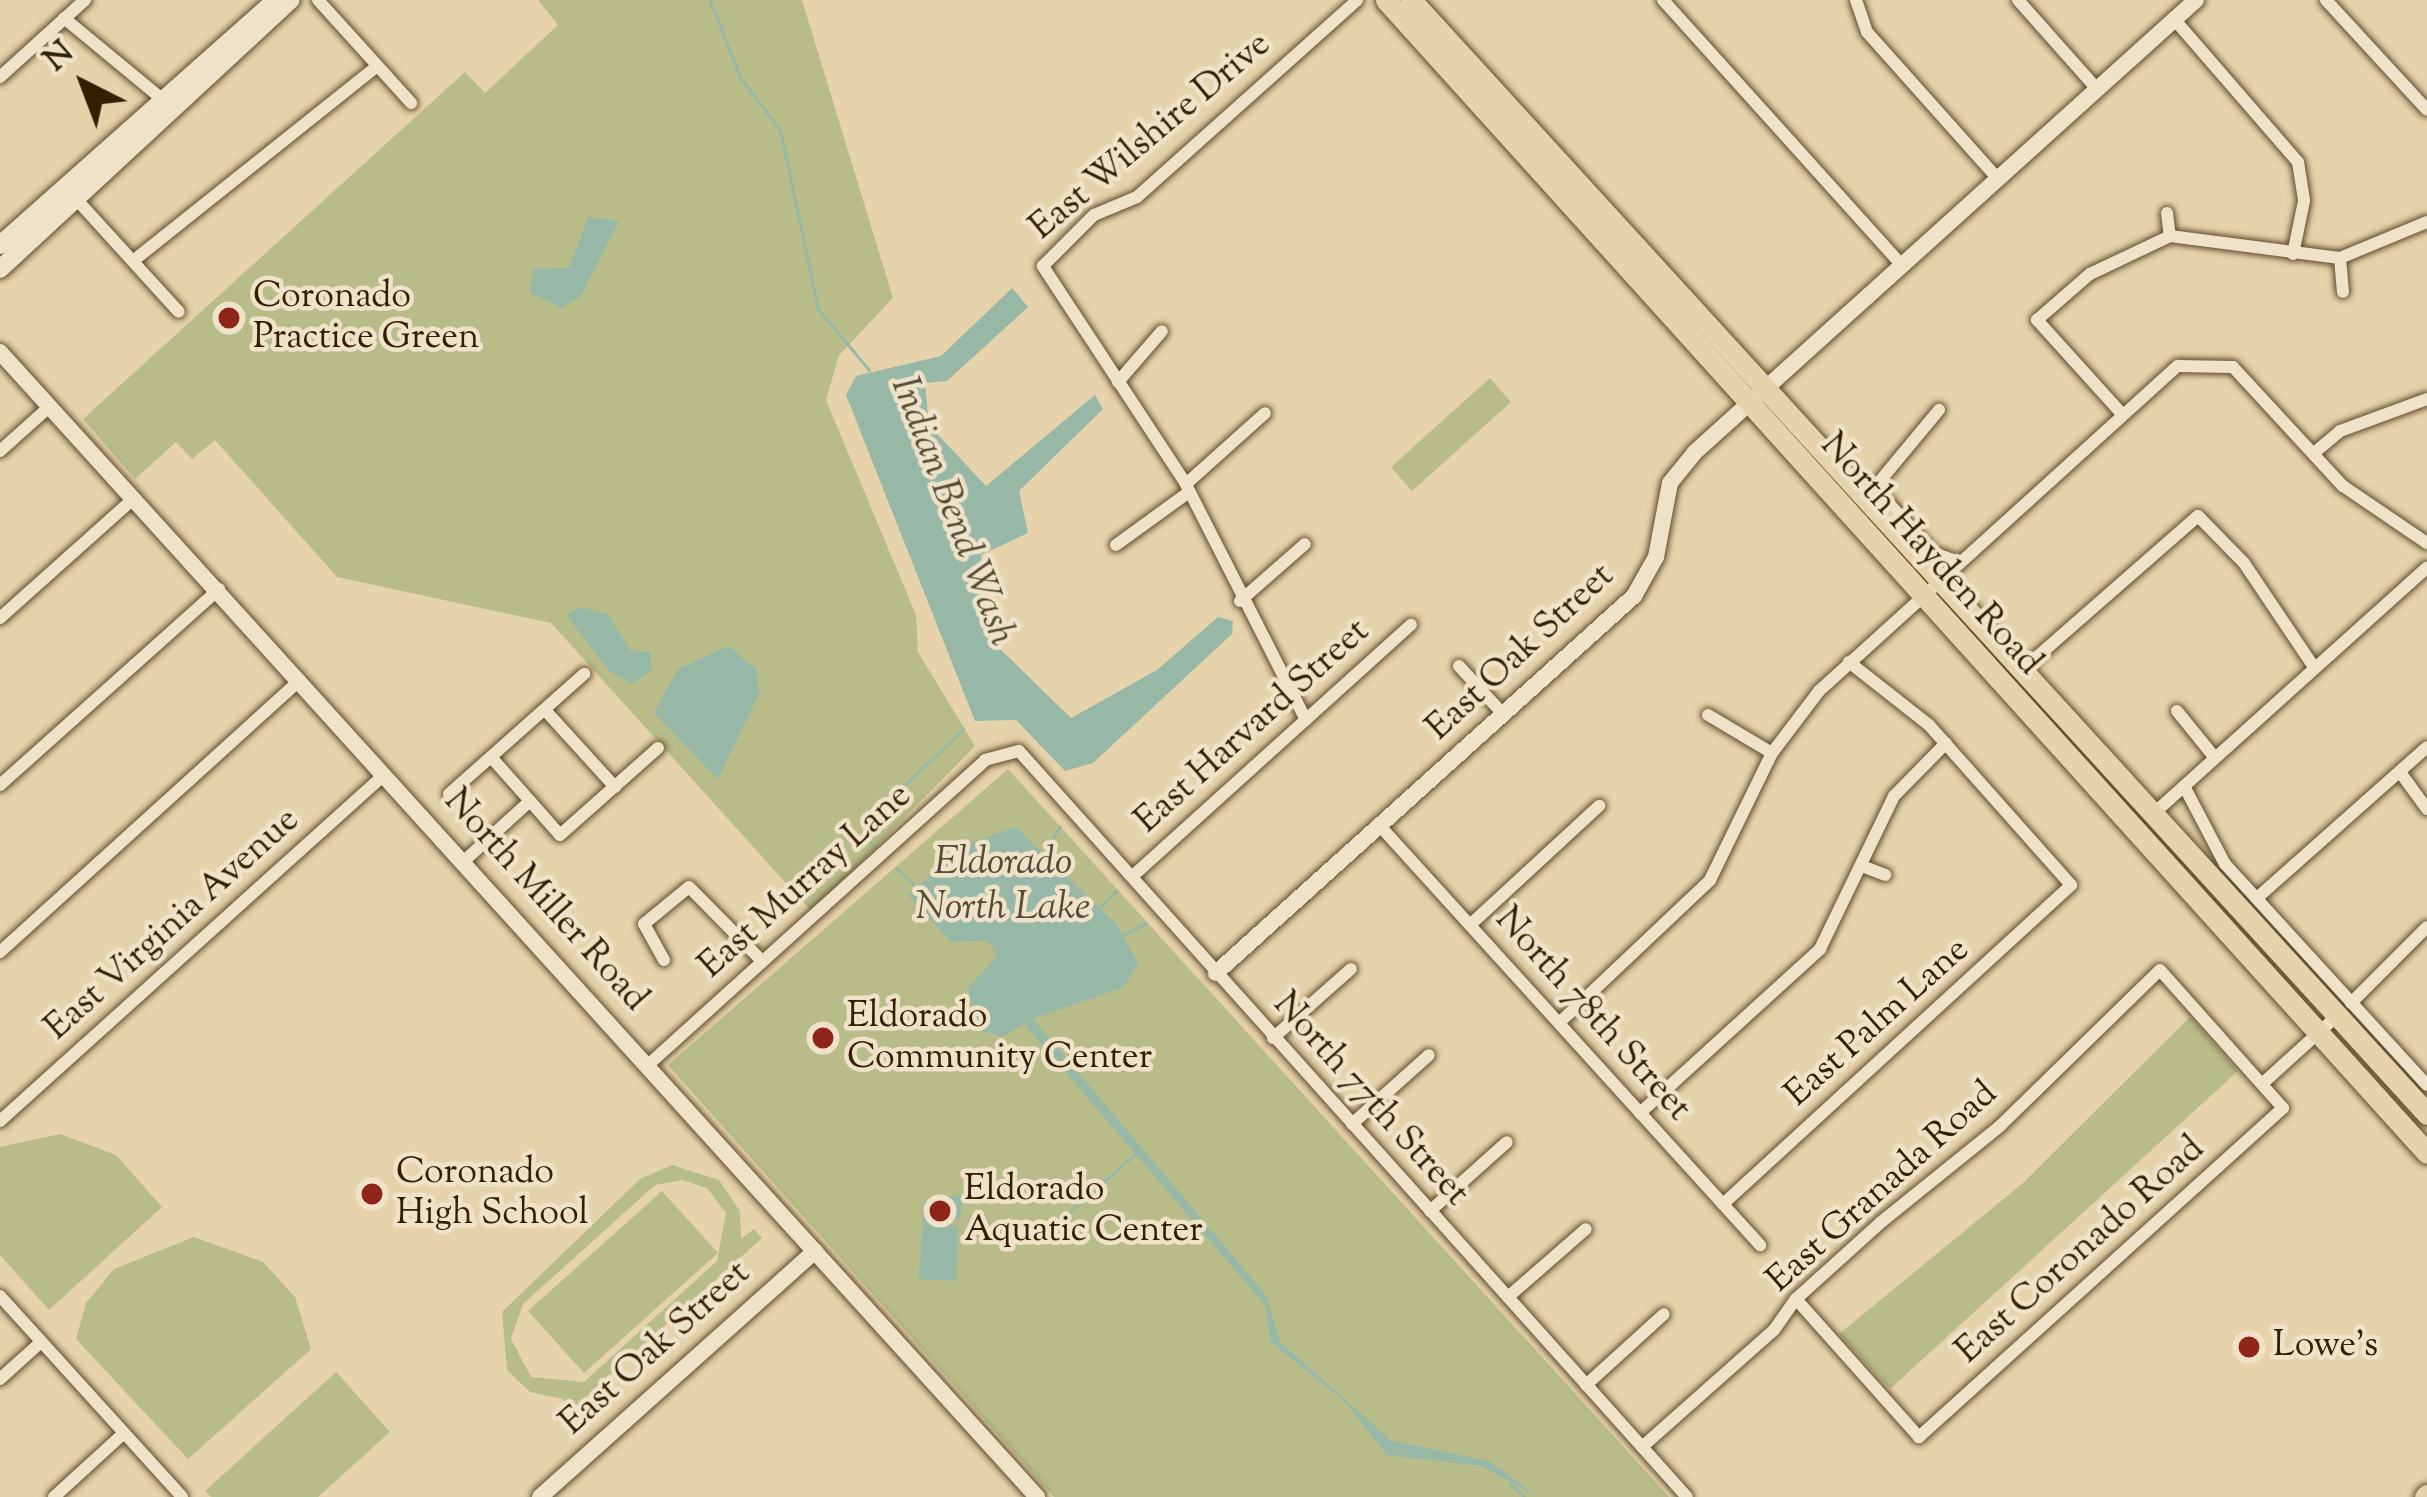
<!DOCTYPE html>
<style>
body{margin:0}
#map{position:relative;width:2427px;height:1497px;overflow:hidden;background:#e7d3ab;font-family:"Sorts Mill Goudy",serif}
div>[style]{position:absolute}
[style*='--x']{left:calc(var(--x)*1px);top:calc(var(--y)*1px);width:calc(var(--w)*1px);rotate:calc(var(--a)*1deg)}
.green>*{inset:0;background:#b7bc88}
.water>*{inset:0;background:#97b8a7}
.stream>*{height:3px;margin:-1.5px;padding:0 1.5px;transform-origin:1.5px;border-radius:1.5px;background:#97b8a7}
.roads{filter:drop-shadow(0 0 3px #614c2c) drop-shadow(0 0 3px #614c2c)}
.minor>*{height:12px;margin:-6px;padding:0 6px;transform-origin:6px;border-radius:6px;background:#efe2c8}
.tertiary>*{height:16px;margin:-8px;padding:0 8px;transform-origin:8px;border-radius:8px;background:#efe2c8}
.secondary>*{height:18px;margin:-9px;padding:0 9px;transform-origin:9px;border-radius:9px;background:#efe2c8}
.primary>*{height:21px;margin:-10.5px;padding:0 10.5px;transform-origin:10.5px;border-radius:10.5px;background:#e7d3ab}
.dots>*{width:33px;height:33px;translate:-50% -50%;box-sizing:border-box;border:6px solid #efe2c8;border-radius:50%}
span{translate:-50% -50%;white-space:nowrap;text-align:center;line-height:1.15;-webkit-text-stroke:9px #efe2c8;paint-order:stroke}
.street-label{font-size:36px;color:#341f02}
.poi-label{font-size:36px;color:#341f02}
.left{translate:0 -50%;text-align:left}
.water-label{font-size:39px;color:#524d34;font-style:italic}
.north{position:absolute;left:24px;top:24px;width:120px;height:120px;-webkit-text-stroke:9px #efe2c8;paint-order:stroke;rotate:318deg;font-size:33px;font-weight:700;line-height:48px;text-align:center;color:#341f02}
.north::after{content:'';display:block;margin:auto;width:42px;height:54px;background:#341f02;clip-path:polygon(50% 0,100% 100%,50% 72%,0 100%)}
</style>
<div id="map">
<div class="green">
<div style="clip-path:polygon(538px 0,802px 0,893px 298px,839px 355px,826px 400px,916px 615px,918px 652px,975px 746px,812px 912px,551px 623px,337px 577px,215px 440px,192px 459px,176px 442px,135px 479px,83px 419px,465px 72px,485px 93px,558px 25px)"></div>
<div style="clip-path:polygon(1490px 378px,1511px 402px,1412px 491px,1391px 467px)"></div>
<div style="clip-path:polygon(1008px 769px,1669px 1497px,1054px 1497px,668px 1065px)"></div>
<div style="clip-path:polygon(2190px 1017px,2238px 1071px,1890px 1389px,1839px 1334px,2023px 1183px)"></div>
<div style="clip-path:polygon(60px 1134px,116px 1155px,162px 1207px,49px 1310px,0 1255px,0 1147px)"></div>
<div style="clip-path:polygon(evenodd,672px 1165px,719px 1180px,740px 1211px,741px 1239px,754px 1229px,762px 1238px,566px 1415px,563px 1399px,530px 1392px,507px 1370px,502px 1312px,640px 1179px,672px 1165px,682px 1180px,707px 1188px,726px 1213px,717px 1261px,584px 1382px,531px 1377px,511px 1339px,523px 1304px,655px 1185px,682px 1180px)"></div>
<div style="clip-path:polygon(662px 1191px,718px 1253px,584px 1373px,528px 1311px)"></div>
<div style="clip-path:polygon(194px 1237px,263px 1262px,295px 1297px,311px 1349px,188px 1459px,76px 1339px,86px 1303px,114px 1269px)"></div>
<div style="clip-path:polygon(336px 1372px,390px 1432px,318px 1497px,211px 1497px,205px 1491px)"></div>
</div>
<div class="water">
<div style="clip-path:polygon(588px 217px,619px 221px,580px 297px,561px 308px,530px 293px,533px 269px,569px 268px)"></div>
<div style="clip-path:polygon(1012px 288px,1028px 307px,947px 381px,925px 383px,929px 425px,986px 486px,1095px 395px,1103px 409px,1019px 491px,1028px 533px,981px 555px,993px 642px,1071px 718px,1157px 670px,1218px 617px,1233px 621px,1232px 634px,1093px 763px,1065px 771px,1016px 720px,975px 721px,846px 395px,856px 376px,941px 356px)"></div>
<div style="clip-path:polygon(581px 607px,608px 615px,631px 651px,650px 652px,652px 669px,632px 684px,609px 671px,566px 615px)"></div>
<div style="clip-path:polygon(728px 646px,757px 670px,759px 694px,718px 779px,654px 713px,678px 669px)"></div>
<div style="clip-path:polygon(1016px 827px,1117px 925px,1138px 963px,1124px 987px,1033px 1019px,1266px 1295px,1280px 1342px,1392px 1441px,1489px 1461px,1539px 1497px,1481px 1466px,1387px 1455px,1344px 1401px,1271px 1342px,1265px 1305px,1024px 1024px,1002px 1037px,977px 1029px,968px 988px,997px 956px,988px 941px,951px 942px,908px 895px,965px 844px)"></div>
<div style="clip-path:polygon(962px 1195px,961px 1220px,928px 1220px,958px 1226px,956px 1281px,919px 1279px,924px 1201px)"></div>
</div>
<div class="stream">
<div style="--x:710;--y:0;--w:83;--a:68.7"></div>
<div style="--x:740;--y:77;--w:66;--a:53"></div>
<div style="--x:780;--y:130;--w:183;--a:78"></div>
<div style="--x:818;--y:309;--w:80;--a:50.1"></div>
<div style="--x:875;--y:847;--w:8;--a:-135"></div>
<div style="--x:869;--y:841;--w:62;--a:-58.1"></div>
<div style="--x:902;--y:788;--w:85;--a:-44"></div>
<div style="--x:1045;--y:849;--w:27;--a:-56"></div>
<div style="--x:896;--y:868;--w:28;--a:44"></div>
<div style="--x:1097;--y:910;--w:28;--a:-45"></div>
<div style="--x:1124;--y:934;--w:25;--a:-26"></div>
<div style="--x:1049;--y:1231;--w:118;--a:-41.9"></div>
<div style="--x:1510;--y:1484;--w:20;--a:41"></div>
</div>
<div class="roads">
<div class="minor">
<div style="--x:318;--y:0;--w:139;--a:47.9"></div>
<div style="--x:1663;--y:0;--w:357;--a:48"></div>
<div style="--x:1856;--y:0;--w:34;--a:71"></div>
<div style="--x:1867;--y:32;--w:197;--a:48.3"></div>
<div style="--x:2018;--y:0;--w:119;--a:48.4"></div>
<div style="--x:2326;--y:0;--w:149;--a:47.4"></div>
<div style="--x:64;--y:18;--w:127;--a:39.6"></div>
<div style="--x:2174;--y:19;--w:189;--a:49.1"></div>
<div style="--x:2298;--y:162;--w:39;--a:81"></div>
<div style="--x:2304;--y:201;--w:54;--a:101.7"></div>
<div style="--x:0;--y:77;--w:115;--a:-42.2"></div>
<div style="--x:77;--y:200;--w:151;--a:47.7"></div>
<div style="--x:2167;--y:213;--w:23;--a:83"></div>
<div style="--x:2340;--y:258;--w:34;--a:85"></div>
<div style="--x:133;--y:261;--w:312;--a:-38.6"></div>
<div style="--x:1118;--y:382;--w:67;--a:-49.2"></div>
<div style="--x:2122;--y:414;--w:127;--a:-132.1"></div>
<div style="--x:2037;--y:320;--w:70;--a:-41"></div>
<div style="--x:2090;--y:274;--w:89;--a:-25.4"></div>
<div style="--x:2170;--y:236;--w:171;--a:7.4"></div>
<div style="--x:2340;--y:258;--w:94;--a:-22.5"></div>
<div style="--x:0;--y:451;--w:66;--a:-41.9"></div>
<div style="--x:2314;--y:453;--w:34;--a:-40"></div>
<div style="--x:2340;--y:431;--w:93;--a:-20.2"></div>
<div style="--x:1186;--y:484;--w:106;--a:-41.9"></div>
<div style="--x:1876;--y:489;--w:86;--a:48.3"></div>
<div style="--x:1933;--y:553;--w:28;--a:19"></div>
<div style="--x:1865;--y:499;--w:116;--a:-50.3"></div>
<div style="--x:1116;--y:545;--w:90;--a:-36"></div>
<div style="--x:1240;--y:601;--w:86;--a:-41.2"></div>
<div style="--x:0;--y:618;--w:180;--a:-41.8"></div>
<div style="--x:1459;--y:666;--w:67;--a:47.4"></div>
<div style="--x:2022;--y:670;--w:234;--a:-41.2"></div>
<div style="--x:2198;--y:516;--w:66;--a:45.6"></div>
<div style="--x:2244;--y:563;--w:125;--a:56.1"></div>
<div style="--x:545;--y:710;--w:104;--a:47.7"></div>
<div style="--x:2177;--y:711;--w:60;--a:51"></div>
<div style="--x:1708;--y:715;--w:74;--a:30.7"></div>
<div style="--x:1306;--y:720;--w:265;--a:-117"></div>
<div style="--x:1186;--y:484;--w:261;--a:-123.3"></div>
<div style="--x:1043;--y:266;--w:72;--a:-45"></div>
<div style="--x:1094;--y:215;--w:47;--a:-22.7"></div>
<div style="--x:1137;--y:197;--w:295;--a:-41.8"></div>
<div style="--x:491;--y:757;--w:59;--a:48.4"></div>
<div style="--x:2400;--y:772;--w:46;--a:53.9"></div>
<div style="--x:0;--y:785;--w:294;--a:-41.8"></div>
<div style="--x:2184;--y:786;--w:88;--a:62.3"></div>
<div style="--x:2225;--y:864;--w:299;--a:47.6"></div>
<div style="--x:449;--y:794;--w:181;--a:-41.6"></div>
<div style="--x:2152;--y:815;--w:370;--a:-42"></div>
<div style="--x:1380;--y:826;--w:566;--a:47.79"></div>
<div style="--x:464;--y:861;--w:89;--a:-42.3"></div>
<div style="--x:530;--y:801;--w:45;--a:48.6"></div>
<div style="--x:560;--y:835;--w:131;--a:-41.6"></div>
<div style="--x:1862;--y:866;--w:25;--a:21"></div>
<div style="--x:1135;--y:874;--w:372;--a:-42.1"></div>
<div style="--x:2257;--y:898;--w:227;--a:-41.6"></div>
<div style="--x:1470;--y:925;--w:176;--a:-42.7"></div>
<div style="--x:0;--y:952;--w:405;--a:-42.2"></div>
<div style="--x:664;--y:960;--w:41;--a:-119.1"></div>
<div style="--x:644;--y:924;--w:58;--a:-39.4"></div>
<div style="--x:689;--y:887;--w:104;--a:45.4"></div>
<div style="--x:2351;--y:1003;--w:107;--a:-45"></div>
<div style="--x:1559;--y:1023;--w:208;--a:-43.4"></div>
<div style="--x:1710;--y:880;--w:141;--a:-64"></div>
<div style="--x:1772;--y:753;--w:78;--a:-52.8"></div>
<div style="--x:1819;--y:691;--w:484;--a:-42.2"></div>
<div style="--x:2178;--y:366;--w:55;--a:1"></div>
<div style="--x:2233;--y:367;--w:162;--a:47.3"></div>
<div style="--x:2343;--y:486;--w:102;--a:34.2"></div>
<div style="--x:1273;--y:1038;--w:104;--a:-41.5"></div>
<div style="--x:648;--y:1065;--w:455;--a:-42.1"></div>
<div style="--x:985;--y:760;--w:35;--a:-15"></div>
<div style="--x:1019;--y:751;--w:1001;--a:48.16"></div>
<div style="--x:2262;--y:1084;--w:101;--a:-42.2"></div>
<div style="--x:1640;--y:1113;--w:244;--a:-42.3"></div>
<div style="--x:1820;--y:949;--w:170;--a:-64.2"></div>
<div style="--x:1894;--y:796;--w:74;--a:-45.5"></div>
<div style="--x:0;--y:1121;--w:518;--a:-42.03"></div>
<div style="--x:1352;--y:1124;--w:103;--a:-41.9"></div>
<div style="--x:1723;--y:1204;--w:472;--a:-42.5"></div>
<div style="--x:2071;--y:885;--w:214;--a:-131.6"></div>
<div style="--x:1929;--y:725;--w:102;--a:-141.8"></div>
<div style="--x:1430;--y:1211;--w:103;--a:-41.9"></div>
<div style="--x:0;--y:1296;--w:271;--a:47.8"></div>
<div style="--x:1508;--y:1297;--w:103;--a:-41.1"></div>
<div style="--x:0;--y:1379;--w:55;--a:-42.1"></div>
<div style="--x:1586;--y:1385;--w:105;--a:-42.3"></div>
<div style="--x:1642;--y:1447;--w:176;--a:-41.6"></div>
<div style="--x:1774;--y:1330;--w:38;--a:-55"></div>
<div style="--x:1796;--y:1299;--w:113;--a:-42.1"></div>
<div style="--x:1880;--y:1223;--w:154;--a:-38.9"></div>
<div style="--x:2000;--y:1126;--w:223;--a:-44.3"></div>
<div style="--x:2160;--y:970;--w:185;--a:48.3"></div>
<div style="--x:2283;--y:1108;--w:491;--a:137.9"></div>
<div style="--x:1919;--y:1437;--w:185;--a:-131.7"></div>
<div style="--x:54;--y:1497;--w:95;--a:-42.4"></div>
</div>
<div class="tertiary">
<div style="--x:0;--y:352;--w:1545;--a:47.83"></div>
<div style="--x:1216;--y:973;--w:563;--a:-42.05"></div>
<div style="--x:1634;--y:596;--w:45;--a:-60.6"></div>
<div style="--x:1656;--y:557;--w:75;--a:-79.3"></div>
<div style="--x:1670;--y:483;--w:38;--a:-51"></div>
<div style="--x:1694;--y:453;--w:676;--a:-42.06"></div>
<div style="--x:540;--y:1497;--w:369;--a:-41.8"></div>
</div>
<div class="secondary">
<div style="--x:0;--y:245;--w:369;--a:-41.6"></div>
<div style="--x:0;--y:269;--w:396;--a:-42.8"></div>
</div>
<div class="primary">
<div style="--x:1386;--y:0;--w:1553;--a:47.92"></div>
<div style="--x:1411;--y:0;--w:1508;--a:47.63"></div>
<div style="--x:2425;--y:1497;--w:3;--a:-45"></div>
</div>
</div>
<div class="dots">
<div style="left:229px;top:318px;background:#8f2418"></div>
<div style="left:823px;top:1038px;background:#8f2418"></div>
<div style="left:372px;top:1194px;background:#8f2418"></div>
<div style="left:940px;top:1211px;background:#8f2418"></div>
<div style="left:2249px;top:1347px;background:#8f2418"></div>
</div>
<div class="street-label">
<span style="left:1151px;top:137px;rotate:-40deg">East Wilshire Drive</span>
<span style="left:1930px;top:555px;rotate:48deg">North Hayden Road</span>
<span style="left:1521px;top:653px;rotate:-43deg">East Oak Street</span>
<span style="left:1253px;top:727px;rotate:-42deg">East Harvard Street</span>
<span style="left:806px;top:882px;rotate:-42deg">East Murray Lane</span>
<span style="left:545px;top:901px;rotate:48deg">North Miller Road</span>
<span style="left:173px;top:925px;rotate:-42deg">East Virginia Avenue</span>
<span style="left:1592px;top:1015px;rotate:48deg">North 78th Street</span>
<span style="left:1878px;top:1023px;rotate:-42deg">East Palm Lane</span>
<span style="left:1370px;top:1100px;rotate:48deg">North 77th Street</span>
<span style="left:1883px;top:1188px;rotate:-42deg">East Granada Road</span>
<span style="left:2081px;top:1251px;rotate:-42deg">East Coronado Road</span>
<span style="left:656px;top:1349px;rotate:-42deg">East Oak Street</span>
</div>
<div class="poi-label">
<span class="left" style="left:253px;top:318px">Coronado<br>Practice Green</span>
<span class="left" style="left:847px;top:1038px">Eldorado<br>Community Center</span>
<span class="left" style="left:396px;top:1194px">Coronado<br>High School</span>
<span class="left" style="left:964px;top:1211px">Eldorado<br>Aquatic Center</span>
<span class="left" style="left:2273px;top:1347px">Lowe's</span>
</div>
<div class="water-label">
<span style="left:951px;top:512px;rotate:69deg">Indian Bend Wash</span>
<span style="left:1003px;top:887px">Eldorado<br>North Lake</span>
</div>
<div class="north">N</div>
</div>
